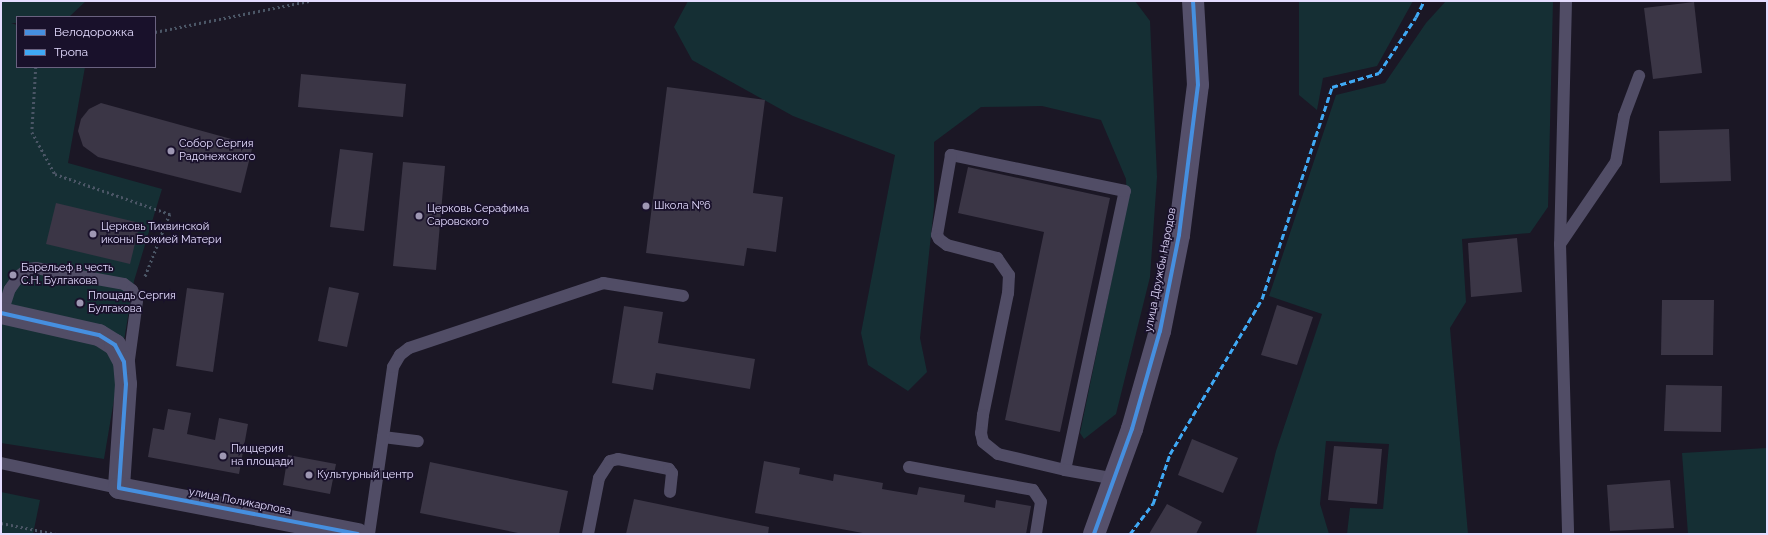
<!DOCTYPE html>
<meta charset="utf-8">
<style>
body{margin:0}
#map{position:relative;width:1768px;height:535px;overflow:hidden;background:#1b1725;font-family:Raleway,sans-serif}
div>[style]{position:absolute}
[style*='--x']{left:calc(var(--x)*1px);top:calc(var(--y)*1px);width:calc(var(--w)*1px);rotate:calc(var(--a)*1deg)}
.green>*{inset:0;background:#152f34}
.building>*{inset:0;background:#3b3646}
.path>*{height:2.5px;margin-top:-1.25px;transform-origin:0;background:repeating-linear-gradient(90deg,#4b5666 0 2px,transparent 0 5px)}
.lane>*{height:12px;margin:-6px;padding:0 6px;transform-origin:6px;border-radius:6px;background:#514d66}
.street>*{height:22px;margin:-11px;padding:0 11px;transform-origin:11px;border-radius:11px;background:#514d66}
.secondary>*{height:22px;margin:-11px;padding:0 11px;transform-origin:11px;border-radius:11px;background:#55506b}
.quiet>*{height:3px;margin-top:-1.5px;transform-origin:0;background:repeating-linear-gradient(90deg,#3fa9f5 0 6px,transparent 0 9px)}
.cycleway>*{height:4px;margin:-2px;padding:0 2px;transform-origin:2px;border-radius:2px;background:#468fdf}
.dots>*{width:11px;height:11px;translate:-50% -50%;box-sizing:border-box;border:2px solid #19112b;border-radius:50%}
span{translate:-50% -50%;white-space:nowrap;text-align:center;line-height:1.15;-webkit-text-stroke:3.5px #19112b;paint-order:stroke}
.poi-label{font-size:11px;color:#e4dcff}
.left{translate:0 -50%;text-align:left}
.street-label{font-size:11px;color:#e4dcff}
.frame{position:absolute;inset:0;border:2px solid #e4dcff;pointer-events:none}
.legend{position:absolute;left:16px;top:16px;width:140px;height:52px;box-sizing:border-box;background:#19112b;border:1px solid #6a6280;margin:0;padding:5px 7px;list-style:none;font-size:12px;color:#e4dcff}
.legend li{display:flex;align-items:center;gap:8px;height:20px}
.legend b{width:20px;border:1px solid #6a6280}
</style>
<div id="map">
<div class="green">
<div style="clip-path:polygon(1px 1px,86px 1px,69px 17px,17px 17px,17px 23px,11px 23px,17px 25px,17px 67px,85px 67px,68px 163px,162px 189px,134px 281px,104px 459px,1px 443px)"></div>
<div style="clip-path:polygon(688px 1px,1135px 1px,1150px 21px,1157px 177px,1150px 277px,1116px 414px,1084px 439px,1080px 433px,1127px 205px,1126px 179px,1101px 120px,1042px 106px,981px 107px,934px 142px,934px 207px,920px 338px,927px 372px,908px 391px,868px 365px,861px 333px,895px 155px,793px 116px,692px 60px,674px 27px)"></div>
<div style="clip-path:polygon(1299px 1px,1413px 1px,1377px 66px,1323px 78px,1317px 110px,1299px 95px)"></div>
<div style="clip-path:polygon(1446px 1px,1553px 1px,1548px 207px,1530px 233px,1462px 239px,1466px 302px,1450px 328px,1468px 534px,1347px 534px,1350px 508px,1383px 509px,1389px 444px,1326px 441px,1320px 504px,1329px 534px,1256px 534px,1276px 451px,1322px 314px,1269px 296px,1336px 95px,1385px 83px,1426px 23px)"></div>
<div style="clip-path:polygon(1767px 448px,1767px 534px,1688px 534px,1682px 453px)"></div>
<div style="clip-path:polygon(1px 492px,40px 500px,33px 534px,1px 534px)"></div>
</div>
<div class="building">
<div style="clip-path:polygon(1694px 2px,1702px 73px,1653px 79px,1644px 8px)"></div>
<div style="clip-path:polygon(301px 74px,406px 84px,403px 117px,298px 107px)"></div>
<div style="clip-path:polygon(667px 87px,765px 100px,753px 193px,783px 197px,776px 252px,747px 248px,744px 266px,646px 253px)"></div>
<div style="clip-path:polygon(101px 103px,253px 145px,241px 193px,98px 157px,83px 146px,78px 131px,81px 119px,89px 109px)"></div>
<div style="clip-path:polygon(1729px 129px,1731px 181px,1660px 183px,1659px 131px)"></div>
<div style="clip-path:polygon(340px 149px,373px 153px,364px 231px,330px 227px)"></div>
<div style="clip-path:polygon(403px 162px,445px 166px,436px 270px,393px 266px)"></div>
<div style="clip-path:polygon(968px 167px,1110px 198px,1060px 432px,1005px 420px,1044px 232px,958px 213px)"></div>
<div style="clip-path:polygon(56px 203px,140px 223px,130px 264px,46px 244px)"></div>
<div style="clip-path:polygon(1517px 238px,1522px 292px,1471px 297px,1468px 243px)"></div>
<div style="clip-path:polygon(329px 287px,359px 293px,347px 347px,318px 341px)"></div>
<div style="clip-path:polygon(187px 288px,224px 293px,213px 372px,176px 366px)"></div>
<div style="clip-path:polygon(1662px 300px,1714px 300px,1713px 355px,1661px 355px)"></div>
<div style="clip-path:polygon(1277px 305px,1313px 317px,1297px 365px,1261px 355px)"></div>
<div style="clip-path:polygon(624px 306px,663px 312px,658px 343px,755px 359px,750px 389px,656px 373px,653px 390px,612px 383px)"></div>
<div style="clip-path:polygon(1666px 385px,1722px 386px,1721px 432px,1664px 431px)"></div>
<div style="clip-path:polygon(168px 409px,191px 413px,187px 434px,215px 440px,219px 418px,248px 424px,239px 474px,148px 457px,153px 428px,164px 430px)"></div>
<div style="clip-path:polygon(1192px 439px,1238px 458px,1223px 493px,1178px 475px)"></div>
<div style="clip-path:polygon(1334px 446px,1382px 449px,1377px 504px,1328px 500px)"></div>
<div style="clip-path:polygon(288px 455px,336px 464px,330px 494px,283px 485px)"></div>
<div style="clip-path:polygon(764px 461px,800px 468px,799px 474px,833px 481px,834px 474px,883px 483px,882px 489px,917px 495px,919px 487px,965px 495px,964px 502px,995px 508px,996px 500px,1031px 506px,1026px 534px,868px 534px,755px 513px)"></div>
<div style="clip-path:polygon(430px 462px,568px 491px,559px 534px,523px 534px,420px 513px)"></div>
<div style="clip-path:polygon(1670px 480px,1674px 528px,1610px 531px,1607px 485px)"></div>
<div style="clip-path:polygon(634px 499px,769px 527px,768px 534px,626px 534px)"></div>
<div style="clip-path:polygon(1167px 504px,1202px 522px,1196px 534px,1149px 534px)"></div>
</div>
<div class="path">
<div style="--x:155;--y:32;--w:157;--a:-11.4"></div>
<div style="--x:36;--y:67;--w:65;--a:93.5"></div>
<div style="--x:32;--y:132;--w:48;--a:61.3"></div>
<div style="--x:55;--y:174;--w:122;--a:19.2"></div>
<div style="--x:170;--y:214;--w:68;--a:111.6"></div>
<div style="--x:1;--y:523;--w:56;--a:11.3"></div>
</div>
<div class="lane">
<div style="--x:1566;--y:1;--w:243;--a:91.4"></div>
<div style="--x:1560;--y:244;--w:290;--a:88.4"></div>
<div style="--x:1560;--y:244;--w:99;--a:-55.7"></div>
<div style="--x:1616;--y:162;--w:47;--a:-80.1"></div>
<div style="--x:1624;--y:116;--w:43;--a:-69.4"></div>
<div style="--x:2;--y:313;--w:25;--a:-72"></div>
<div style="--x:10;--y:289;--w:16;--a:-55"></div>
<div style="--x:19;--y:276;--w:11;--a:-38"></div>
<div style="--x:28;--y:269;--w:8;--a:-7"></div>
<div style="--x:36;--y:268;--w:89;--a:10.3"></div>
<div style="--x:124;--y:284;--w:10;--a:37"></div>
<div style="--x:132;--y:290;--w:12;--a:66"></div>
<div style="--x:137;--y:301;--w:67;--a:97.8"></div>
<div style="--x:383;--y:437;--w:35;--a:7"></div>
<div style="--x:1;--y:463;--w:121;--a:12"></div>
<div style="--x:909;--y:467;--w:126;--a:10.5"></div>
<div style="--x:1033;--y:490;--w:14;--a:56"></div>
<div style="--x:1041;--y:502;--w:32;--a:99"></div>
<div style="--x:1065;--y:470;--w:285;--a:-77.9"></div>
<div style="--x:1125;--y:191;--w:178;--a:-168.3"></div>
<div style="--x:951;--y:155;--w:81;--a:99.9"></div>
<div style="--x:937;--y:235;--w:4;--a:63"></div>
<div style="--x:939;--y:239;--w:10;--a:37"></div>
<div style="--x:947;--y:245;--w:52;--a:14.6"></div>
<div style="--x:997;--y:258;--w:21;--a:55"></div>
<div style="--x:1009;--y:275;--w:18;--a:93"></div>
<div style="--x:1008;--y:293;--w:125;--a:101.6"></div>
<div style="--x:983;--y:415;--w:18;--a:96"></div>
<div style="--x:981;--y:433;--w:9;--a:77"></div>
<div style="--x:983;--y:442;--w:19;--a:39"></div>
<div style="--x:998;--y:454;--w:69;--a:13.4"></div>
<div style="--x:1065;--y:470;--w:52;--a:10"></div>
<div style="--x:369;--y:534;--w:169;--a:-81.8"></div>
<div style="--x:393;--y:367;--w:14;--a:-60"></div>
<div style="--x:400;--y:355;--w:11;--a:-38"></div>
<div style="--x:409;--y:348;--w:205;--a:-18.5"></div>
<div style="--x:603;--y:283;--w:81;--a:9.2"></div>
<div style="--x:588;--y:534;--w:57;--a:-78.9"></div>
<div style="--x:599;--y:478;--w:20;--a:-57"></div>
<div style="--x:610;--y:461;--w:8;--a:-14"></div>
<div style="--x:618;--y:459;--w:52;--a:11.1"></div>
<div style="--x:669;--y:469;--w:5;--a:53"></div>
<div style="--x:672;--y:473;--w:19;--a:96"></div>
</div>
<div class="street">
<div style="--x:1;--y:313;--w:100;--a:12.7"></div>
<div style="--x:99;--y:335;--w:19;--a:32"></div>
<div style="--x:115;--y:345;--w:19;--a:62"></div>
<div style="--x:124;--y:362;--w:22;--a:85"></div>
<div style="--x:126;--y:384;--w:104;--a:93.9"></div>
<div style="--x:119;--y:488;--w:243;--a:10.9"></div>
</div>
<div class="secondary">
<div style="--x:1094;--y:534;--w:112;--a:-70.1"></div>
<div style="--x:1132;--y:429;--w:102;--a:-74.1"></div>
<div style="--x:1160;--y:331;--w:98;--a:-78.8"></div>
<div style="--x:1179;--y:235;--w:151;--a:-82.8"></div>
<div style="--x:1198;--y:85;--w:84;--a:-93.4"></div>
</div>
<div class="quiet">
<div style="--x:1130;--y:534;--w:38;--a:-53"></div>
<div style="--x:1153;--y:504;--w:53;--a:-71.2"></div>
<div style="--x:1170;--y:454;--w:180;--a:-59.3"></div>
<div style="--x:1262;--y:299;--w:223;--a:-71.7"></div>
<div style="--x:1332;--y:87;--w:49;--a:-16.6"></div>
<div style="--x:1379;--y:73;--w:67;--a:-56.5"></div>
<div style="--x:1416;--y:17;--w:18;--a:-63"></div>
</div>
<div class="cycleway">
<div style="--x:1;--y:313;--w:100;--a:12.7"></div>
<div style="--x:99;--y:335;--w:19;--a:32"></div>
<div style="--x:115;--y:345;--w:19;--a:62"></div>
<div style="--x:124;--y:362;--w:22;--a:85"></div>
<div style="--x:126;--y:384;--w:104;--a:93.9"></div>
<div style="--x:119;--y:488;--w:243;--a:10.9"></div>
<div style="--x:1094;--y:534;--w:112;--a:-70.1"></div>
<div style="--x:1132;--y:429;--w:102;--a:-74.1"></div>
<div style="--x:1160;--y:331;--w:98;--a:-78.8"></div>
<div style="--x:1179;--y:235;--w:151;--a:-82.8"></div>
<div style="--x:1198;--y:85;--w:84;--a:-93.4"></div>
</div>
<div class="dots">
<div style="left:171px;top:151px;background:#9e97b3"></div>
<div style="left:646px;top:206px;background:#9e97b3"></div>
<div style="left:419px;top:216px;background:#9e97b3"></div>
<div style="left:93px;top:234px;background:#9e97b3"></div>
<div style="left:13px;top:275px;background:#9e97b3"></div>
<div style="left:80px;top:303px;background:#9e97b3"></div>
<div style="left:223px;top:456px;background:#9e97b3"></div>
<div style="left:309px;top:475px;background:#9e97b3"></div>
</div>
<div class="poi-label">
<span class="left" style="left:179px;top:151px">Собор Сергия<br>Радонежского</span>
<span class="left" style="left:654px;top:206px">Школа №6</span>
<span class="left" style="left:427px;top:216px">Церковь Серафима<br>Саровского</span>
<span class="left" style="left:101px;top:234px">Церковь Тихвинской<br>иконы Божией Матери</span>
<span class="left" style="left:21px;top:275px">Барельеф в честь<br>С.Н. Булгакова</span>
<span class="left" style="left:88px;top:303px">Площадь Сергия<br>Булгакова</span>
<span class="left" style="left:231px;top:456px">Пиццерия<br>на площади</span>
<span class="left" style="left:317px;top:475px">Культурный центр</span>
</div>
<div class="street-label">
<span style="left:1161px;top:270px;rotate:-79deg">улица Дружбы Народов</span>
<span style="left:240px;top:502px;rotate:11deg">улица Поликарпова</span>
</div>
<div class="frame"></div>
<ul class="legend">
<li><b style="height:5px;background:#468fdf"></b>Велодорожка</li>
<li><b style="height:5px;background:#3fa9f5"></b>Тропа</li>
</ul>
</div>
